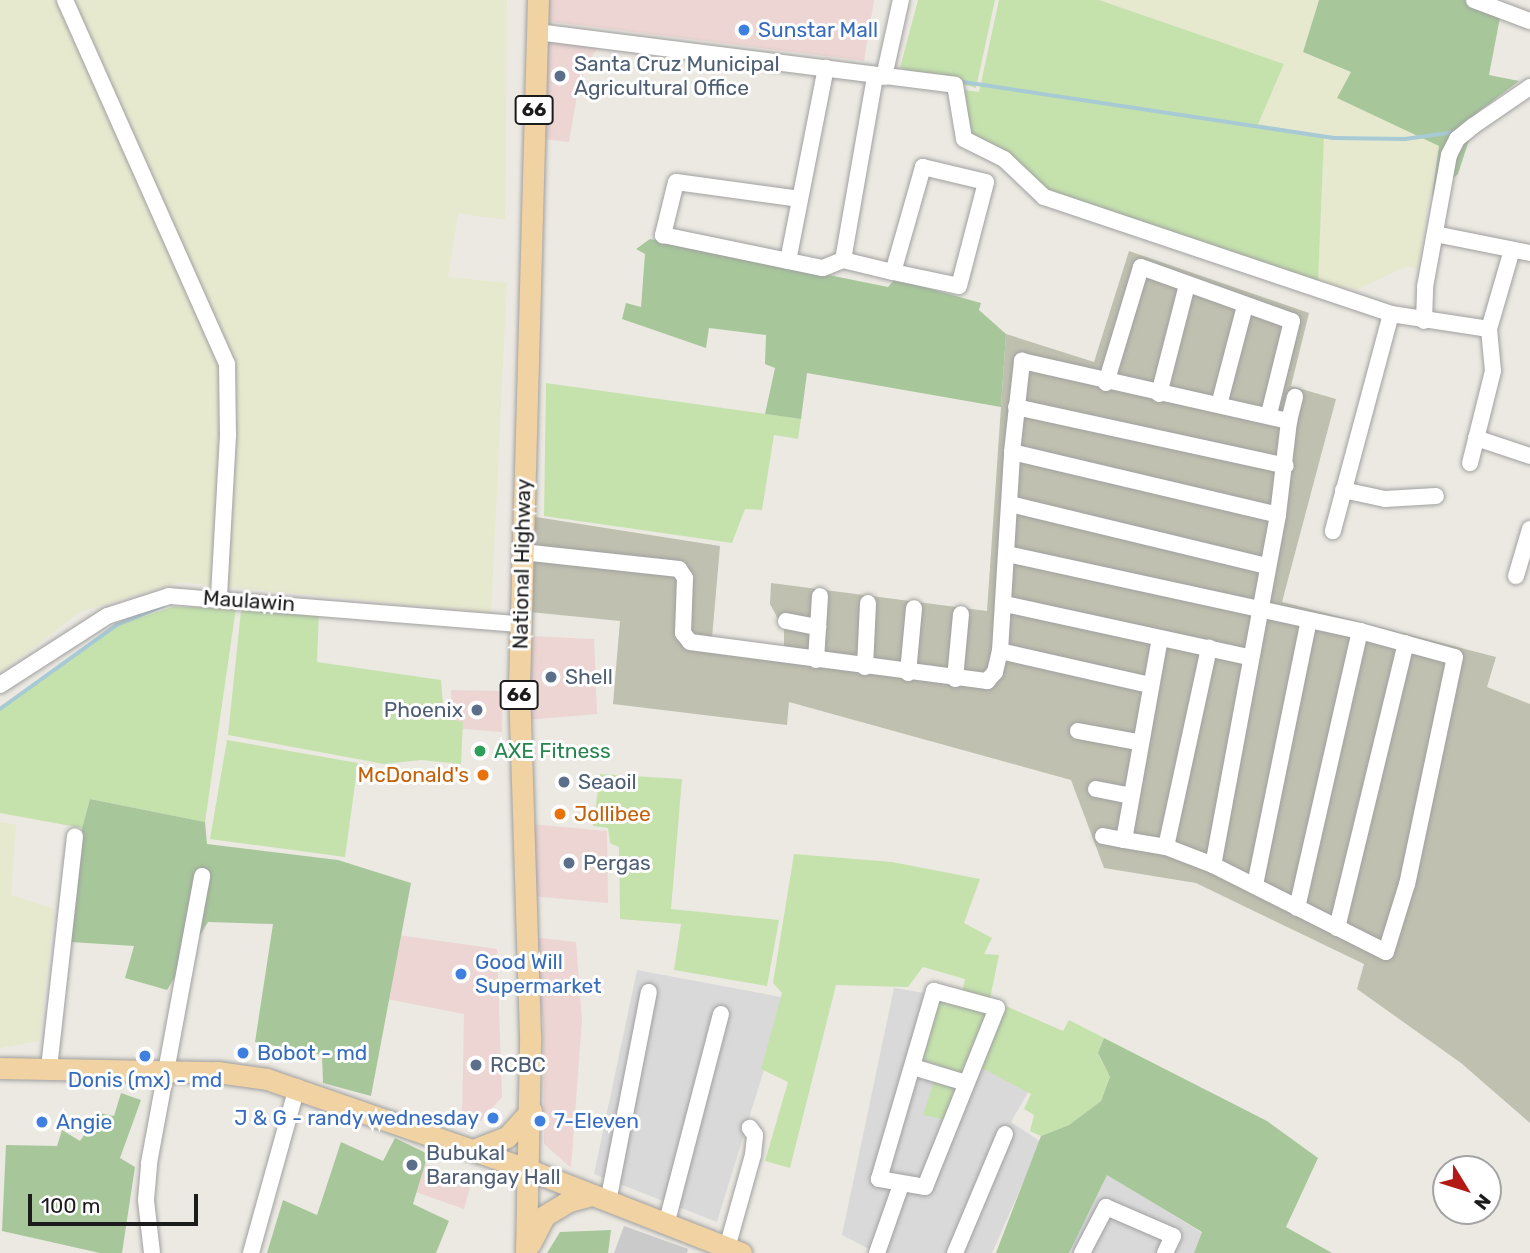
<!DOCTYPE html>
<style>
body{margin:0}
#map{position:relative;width:1530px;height:1253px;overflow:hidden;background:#ece9e2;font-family:Rubik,sans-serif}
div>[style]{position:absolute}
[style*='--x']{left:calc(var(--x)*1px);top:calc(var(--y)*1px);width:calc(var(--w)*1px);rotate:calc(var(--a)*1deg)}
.residential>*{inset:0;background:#dad9d9}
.commercial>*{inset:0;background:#ecd5d3}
.religious>*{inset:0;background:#cacaca}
.construction>*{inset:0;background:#bfc0af}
.farmland>*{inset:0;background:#e7e9cf}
.grass>*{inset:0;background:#c5e2ad}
.forest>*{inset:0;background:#a7c79b}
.stream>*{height:3.5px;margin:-1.75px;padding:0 1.75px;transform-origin:1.75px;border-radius:1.75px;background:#a7cad5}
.roads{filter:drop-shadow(0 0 2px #a0a0a0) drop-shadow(0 0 2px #a0a0a0)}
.minor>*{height:16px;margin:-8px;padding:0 8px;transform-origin:8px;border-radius:8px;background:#fff}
.major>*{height:21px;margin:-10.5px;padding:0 10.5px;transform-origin:10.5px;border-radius:10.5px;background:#f1d2a2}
.dots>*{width:19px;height:19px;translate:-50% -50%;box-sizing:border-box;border:4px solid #fff;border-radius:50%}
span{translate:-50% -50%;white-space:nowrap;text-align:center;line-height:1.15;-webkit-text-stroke:6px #fff;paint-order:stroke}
.shield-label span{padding:2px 5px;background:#fff;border:2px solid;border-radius:5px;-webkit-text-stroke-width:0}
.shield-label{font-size:19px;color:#1c1c1c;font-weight:700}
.shop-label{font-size:21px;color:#366cbe}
.left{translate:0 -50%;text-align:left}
.right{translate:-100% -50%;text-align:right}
.service-label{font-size:21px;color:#4e5e75}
.street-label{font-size:21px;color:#1c1c1c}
.leisure-label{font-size:21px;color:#27864d}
.food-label{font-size:21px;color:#c56008}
.north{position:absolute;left:1432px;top:1155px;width:70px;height:70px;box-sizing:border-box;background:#fff;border:2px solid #a4a4a4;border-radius:50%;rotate:128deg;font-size:19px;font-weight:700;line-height:28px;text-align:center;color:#1c1c1c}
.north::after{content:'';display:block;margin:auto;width:24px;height:32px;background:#b31a15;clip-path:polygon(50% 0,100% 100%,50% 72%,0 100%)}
.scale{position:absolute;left:28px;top:1194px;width:170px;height:32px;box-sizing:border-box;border:4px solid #1c1c1c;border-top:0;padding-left:9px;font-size:21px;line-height:24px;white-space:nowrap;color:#1c1c1c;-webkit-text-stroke:5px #fff;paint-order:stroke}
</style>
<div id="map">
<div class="residential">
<div style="clip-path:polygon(637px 970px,786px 998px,717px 1222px,594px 1174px)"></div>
<div style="clip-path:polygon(894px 988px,999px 1005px,1030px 1089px,1011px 1122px,1041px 1142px,992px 1253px,877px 1253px,842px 1235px)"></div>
<div style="clip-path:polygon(1107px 1174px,1202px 1233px,1194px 1253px,1069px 1253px)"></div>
</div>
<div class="commercial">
<div style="clip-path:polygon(546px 0,874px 0,864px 61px,544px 21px)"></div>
<div style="clip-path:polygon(541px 33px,602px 42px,588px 62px,578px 89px,569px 142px,533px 138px)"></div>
<div style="clip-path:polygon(531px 636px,594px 639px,597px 714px,526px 720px)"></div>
<div style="clip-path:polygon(451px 690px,503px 691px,502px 732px,452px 728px)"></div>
<div style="clip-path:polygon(530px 824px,607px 831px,608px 903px,530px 896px)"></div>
<div style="clip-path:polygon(384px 933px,497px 949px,502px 1097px,481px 1121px,462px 1119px,464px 1014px,376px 997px)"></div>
<div style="clip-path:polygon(531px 937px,576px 942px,582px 1020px,571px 1168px,544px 1144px,543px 1021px)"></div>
<div style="clip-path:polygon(408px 1156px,471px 1184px,464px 1209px,399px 1186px)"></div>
</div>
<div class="religious">
<div style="clip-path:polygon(624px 1226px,688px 1249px,687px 1253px,614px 1253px)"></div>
</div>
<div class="construction">
<div style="clip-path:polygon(1129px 251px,1309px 313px,1291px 386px,1336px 399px,1282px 602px,1496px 657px,1487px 687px,1530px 704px,1530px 1123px,1461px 1063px,1357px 989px,1364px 964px,1196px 883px,1104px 868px,1071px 780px,789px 702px,787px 725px,613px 704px,620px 621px,520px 611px,523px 515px,720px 546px,712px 638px,784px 650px,784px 630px,770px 604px,771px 583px,987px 611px,1006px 334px,1094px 362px)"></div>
</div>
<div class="farmland">
<div style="clip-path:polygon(0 0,507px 0,505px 220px,458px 213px,448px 277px,507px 283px,491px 613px,179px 582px,80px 612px,0 673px)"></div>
<div style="clip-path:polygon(1099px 0,1319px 0,1303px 52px,1351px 72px,1338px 98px,1439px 146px,1417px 270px,1408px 266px,1356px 290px,1318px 283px,1324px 136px,1257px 124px,1284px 64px)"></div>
<div style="clip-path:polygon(0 822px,16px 825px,11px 895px,54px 909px,39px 1041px,0 1048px)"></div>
</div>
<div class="grass">
<div style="clip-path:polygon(918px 0,995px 0,976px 88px,900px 68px)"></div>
<div style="clip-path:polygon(999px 0,1099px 0,1284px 64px,1258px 124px,1324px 136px,1318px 283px,1047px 192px,971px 133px,964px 90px,979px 92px)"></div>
<div style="clip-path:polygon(546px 383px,801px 419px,798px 439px,774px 435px,762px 510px,745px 509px,732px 543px,544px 516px)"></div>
<div style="clip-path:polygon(242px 601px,319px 612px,317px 662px,441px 680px,444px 718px,463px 722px,461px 764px,421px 760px,384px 764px,228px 735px)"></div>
<div style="clip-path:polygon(173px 607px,236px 608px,205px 822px,90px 799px,82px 828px,0 813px,0 709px,117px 625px)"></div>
<div style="clip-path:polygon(227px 740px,358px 763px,345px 857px,210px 839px)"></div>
<div style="clip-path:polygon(600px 774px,682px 779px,671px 909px,779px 920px,767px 986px,674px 970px,681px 924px,620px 919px,619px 847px,610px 843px,608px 828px,593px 826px)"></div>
<div style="clip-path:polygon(794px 854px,892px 862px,980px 879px,964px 923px,992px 938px,984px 954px,999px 955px,990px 999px,1063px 1031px,1069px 1020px,1104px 1038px,1098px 1054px,1110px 1077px,1101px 1101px,1069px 1125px,1041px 1136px,1030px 1131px,1034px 1115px,1024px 1109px,1031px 1094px,978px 1066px,946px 1120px,923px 1115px,939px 1065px,920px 1059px,934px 999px,960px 1002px,965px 979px,923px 967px,908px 987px,836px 985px,790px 1168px,765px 1161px,788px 1082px,761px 1069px,782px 993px,773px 983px)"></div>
</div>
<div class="forest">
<div style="clip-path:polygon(1319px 0,1470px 0,1502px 7px,1489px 75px,1519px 81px,1478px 112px,1458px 174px,1432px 196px,1439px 146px,1337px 98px,1351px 72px,1303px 52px)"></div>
<div style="clip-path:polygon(650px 239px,888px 287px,895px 279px,981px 303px,979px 310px,1006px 334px,1001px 407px,807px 373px,801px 419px,765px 414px,775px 368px,765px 364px,766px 335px,709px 328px,706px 348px,622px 319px,626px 303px,641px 307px,645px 254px,636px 249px)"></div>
<div style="clip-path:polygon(90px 799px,205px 822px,207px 844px,338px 860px,411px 883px,371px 1096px,323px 1083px,322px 1055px,255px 1042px,273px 924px,208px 922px,167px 990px,125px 978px,134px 946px,71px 942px,82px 828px)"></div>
<div style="clip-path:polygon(1104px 1038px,1267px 1121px,1318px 1158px,1286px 1227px,1332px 1253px,1194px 1253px,1202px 1232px,1107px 1175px,1069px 1253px,996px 1253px,1041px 1136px,1069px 1125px,1101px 1101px,1110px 1077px,1098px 1053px)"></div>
<div style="clip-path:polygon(121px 1093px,141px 1100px,120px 1158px,135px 1167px,122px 1253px,100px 1253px,2px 1231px,6px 1145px,57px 1146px,62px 1130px,80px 1141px,99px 1113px,114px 1116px)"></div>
<div style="clip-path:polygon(395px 1138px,428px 1154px,413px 1204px,449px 1221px,436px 1253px,267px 1253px,283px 1200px,317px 1215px,341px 1142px,383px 1161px)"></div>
<div style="clip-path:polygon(611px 1230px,608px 1253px,547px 1253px,560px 1232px)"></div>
</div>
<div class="stream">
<div style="--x:957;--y:81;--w:381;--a:8.6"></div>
<div style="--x:1334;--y:138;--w:71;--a:0.8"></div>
<div style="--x:1405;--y:139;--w:51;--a:-7.8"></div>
<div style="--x:0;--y:709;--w:144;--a:-35.7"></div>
<div style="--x:117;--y:625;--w:50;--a:-22.4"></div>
</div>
<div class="roads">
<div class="minor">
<div style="--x:65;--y:0;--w:398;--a:66"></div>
<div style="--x:227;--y:364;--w:71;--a:89.2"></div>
<div style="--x:228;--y:435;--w:162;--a:93.2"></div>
<div style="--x:1474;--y:0;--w:60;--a:20.6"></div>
<div style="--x:537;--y:32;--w:421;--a:7.2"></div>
<div style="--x:955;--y:85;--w:55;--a:80.5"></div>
<div style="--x:964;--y:139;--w:45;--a:26.6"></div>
<div style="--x:1004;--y:159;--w:55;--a:43.5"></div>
<div style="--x:1044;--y:197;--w:366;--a:18.6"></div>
<div style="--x:1391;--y:314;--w:225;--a:105"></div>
<div style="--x:884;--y:77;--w:79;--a:-77.6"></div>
<div style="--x:800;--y:199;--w:125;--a:-172.2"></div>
<div style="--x:676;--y:182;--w:55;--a:103.8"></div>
<div style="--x:663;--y:235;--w:163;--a:11.7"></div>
<div style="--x:823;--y:268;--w:22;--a:-22"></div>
<div style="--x:843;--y:260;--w:51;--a:13.5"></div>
<div style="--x:893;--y:272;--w:67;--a:12"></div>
<div style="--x:959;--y:286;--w:107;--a:-75.4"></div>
<div style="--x:986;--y:182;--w:65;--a:-166.6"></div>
<div style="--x:923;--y:167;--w:109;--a:105.9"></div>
<div style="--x:1435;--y:234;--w:97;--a:11.3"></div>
<div style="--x:843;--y:260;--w:187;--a:-80.1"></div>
<div style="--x:788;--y:261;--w:197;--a:-78.9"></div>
<div style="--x:1391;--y:314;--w:99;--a:8.7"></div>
<div style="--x:1489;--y:329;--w:42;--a:84.6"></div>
<div style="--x:1493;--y:371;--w:95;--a:104"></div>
<div style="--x:1424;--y:321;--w:34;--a:-88"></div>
<div style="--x:1425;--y:287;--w:134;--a:-79.7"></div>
<div style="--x:1449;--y:155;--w:18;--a:-63"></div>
<div style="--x:1457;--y:139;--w:21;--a:-39"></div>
<div style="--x:1473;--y:126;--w:69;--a:-34.4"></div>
<div style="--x:1489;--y:329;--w:82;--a:-73.8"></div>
<div style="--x:1106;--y:383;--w:121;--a:-73.2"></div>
<div style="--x:1141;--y:267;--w:160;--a:19.7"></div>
<div style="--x:1292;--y:321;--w:96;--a:103.9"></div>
<div style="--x:1159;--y:394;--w:113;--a:-75.6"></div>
<div style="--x:1219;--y:405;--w:102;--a:-75.3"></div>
<div style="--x:1016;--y:407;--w:276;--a:12.3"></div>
<div style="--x:1289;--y:421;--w:25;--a:-76"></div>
<div style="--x:1476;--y:438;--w:57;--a:18.4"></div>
<div style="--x:1012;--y:452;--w:273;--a:13.3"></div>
<div style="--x:1343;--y:490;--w:43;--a:12.1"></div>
<div style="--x:1385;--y:499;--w:51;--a:-3.4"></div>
<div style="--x:1010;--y:504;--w:264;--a:13.6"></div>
<div style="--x:522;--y:552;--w:158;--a:6.2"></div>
<div style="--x:679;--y:569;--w:11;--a:56"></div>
<div style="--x:685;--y:578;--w:55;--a:92.1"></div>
<div style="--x:683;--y:633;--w:11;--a:52"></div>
<div style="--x:690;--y:642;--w:300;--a:7.5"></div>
<div style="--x:987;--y:681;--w:12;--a:-48"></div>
<div style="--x:995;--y:672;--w:22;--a:-77"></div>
<div style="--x:1000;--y:651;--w:199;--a:-86.5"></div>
<div style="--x:1012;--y:452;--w:92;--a:-83.7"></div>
<div style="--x:1022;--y:361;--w:274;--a:12.7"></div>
<div style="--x:1289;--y:421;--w:95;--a:96.7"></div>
<div style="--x:1278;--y:515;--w:356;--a:100.5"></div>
<div style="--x:1007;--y:554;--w:361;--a:12.3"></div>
<div style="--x:1360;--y:631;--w:98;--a:15.3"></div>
<div style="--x:1455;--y:657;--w:232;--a:101.9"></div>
<div style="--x:1407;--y:884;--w:71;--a:107.2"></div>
<div style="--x:1386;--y:952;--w:194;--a:-153.3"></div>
<div style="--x:1213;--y:865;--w:50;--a:-159"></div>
<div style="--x:1166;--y:847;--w:43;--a:-170.5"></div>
<div style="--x:1124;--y:840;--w:205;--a:-79.9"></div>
<div style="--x:1516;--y:576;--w:49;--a:-73.4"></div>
<div style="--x:1005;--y:604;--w:249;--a:12.3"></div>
<div style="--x:786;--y:621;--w:33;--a:11"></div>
<div style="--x:1000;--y:651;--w:154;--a:12.8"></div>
<div style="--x:816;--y:660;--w:64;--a:-86.4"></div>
<div style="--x:865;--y:667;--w:64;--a:-87.3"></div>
<div style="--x:908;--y:673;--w:65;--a:-84.7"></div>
<div style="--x:955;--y:679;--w:65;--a:-84.7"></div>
<div style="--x:0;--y:685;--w:127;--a:-32.8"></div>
<div style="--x:107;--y:616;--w:65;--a:-17.9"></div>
<div style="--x:169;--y:596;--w:352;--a:4.6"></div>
<div style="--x:1078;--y:731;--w:61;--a:10.4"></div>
<div style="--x:1096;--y:789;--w:33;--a:11"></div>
<div style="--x:1103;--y:836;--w:21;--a:11"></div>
<div style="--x:1166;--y:847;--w:204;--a:-77.8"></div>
<div style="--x:1255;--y:885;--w:270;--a:-78.5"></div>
<div style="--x:1297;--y:908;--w:284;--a:-77.2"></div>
<div style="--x:1337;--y:928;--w:293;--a:-76.4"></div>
<div style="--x:934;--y:991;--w:65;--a:15.1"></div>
<div style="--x:997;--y:1008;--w:193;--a:111.9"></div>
<div style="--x:925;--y:1187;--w:47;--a:-170.1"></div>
<div style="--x:879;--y:1179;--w:196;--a:-73.7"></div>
<div style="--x:913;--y:1067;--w:55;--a:16.8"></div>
<div style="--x:49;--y:1068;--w:233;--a:-83.6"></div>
<div style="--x:608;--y:1202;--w:214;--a:-79"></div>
<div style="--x:666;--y:1225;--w:218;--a:-75.4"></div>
<div style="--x:727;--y:1248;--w:97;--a:-74.4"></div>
<div style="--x:753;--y:1155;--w:20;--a:-84"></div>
<div style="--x:755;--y:1135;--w:9;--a:-126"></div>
<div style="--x:152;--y:1253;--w:53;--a:-96.5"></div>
<div style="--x:146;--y:1200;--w:37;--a:-85"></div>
<div style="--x:149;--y:1163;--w:292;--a:-79.5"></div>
<div style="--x:251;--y:1253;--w:172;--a:-74.5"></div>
<div style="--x:877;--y:1253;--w:72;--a:-70.6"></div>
<div style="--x:955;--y:1253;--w:129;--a:-67.2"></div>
<div style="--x:1082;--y:1253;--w:52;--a:-62.4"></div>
<div style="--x:1106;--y:1207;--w:73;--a:23.4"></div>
<div style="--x:1173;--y:1236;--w:19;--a:115"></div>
</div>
<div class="major">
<div style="--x:0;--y:1068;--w:217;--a:1.1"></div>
<div style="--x:217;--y:1072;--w:50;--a:8"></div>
<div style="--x:267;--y:1079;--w:275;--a:19.1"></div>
<div style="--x:527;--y:1169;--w:230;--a:21.4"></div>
<div style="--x:473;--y:1150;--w:36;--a:-21"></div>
<div style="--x:507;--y:1137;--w:36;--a:-48"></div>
<div style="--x:530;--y:1244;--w:31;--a:-63"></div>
<div style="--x:544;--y:1216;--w:29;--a:-31"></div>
<div style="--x:569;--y:1201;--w:23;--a:-15"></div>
<div style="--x:526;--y:1253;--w:217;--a:-88.9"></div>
<div style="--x:530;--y:1036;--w:349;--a:-91.8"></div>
<div style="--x:519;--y:687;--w:687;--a:-88.42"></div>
</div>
</div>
<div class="dots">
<div style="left:744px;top:30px;background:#3f7fe0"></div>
<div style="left:560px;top:76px;background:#5c6f8a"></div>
<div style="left:551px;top:677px;background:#5c6f8a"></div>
<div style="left:477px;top:710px;background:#5c6f8a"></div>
<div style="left:480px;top:751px;background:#2e9e5b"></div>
<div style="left:483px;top:775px;background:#e8710a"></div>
<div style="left:564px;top:782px;background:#5c6f8a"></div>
<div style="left:560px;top:814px;background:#e8710a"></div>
<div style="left:569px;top:863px;background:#5c6f8a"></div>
<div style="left:461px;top:974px;background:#3f7fe0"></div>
<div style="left:243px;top:1053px;background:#3f7fe0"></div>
<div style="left:145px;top:1056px;background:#3f7fe0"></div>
<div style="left:476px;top:1065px;background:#5c6f8a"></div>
<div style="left:493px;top:1118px;background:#3f7fe0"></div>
<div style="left:540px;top:1121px;background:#3f7fe0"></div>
<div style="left:42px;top:1122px;background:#3f7fe0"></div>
<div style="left:412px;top:1165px;background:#5c6f8a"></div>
</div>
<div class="shield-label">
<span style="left:534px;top:110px">66</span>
<span style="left:519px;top:695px">66</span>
</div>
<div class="shop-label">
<span class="left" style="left:758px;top:30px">Sunstar Mall</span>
<span class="left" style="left:475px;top:974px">Good Will<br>Supermarket</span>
<span class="left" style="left:257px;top:1053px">Bobot - md</span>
<span style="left:145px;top:1080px">Donis (mx) - md</span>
<span class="right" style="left:479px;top:1118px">J &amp; G - randy wednesday</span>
<span class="left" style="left:554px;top:1121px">7-Eleven</span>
<span class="left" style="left:56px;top:1122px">Angie</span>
</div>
<div class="service-label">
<span class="left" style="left:574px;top:76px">Santa Cruz Municipal<br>Agricultural Office</span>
<span class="left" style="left:565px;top:677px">Shell</span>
<span class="right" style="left:463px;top:710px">Phoenix</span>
<span class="left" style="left:578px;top:782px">Seaoil</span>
<span class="left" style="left:583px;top:863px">Pergas</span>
<span class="left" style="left:490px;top:1065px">RCBC</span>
<span class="left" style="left:426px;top:1165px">Bubukal<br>Barangay Hall</span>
</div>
<div class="street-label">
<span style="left:522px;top:564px;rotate:-89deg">National Highway</span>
<span style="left:249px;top:601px;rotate:4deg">Maulawin</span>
</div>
<div class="leisure-label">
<span class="left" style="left:494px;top:751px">AXE Fitness</span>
</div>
<div class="food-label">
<span class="right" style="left:469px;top:775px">McDonald's</span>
<span class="left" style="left:574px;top:814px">Jollibee</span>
</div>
<div class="north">N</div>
<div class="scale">100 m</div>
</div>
